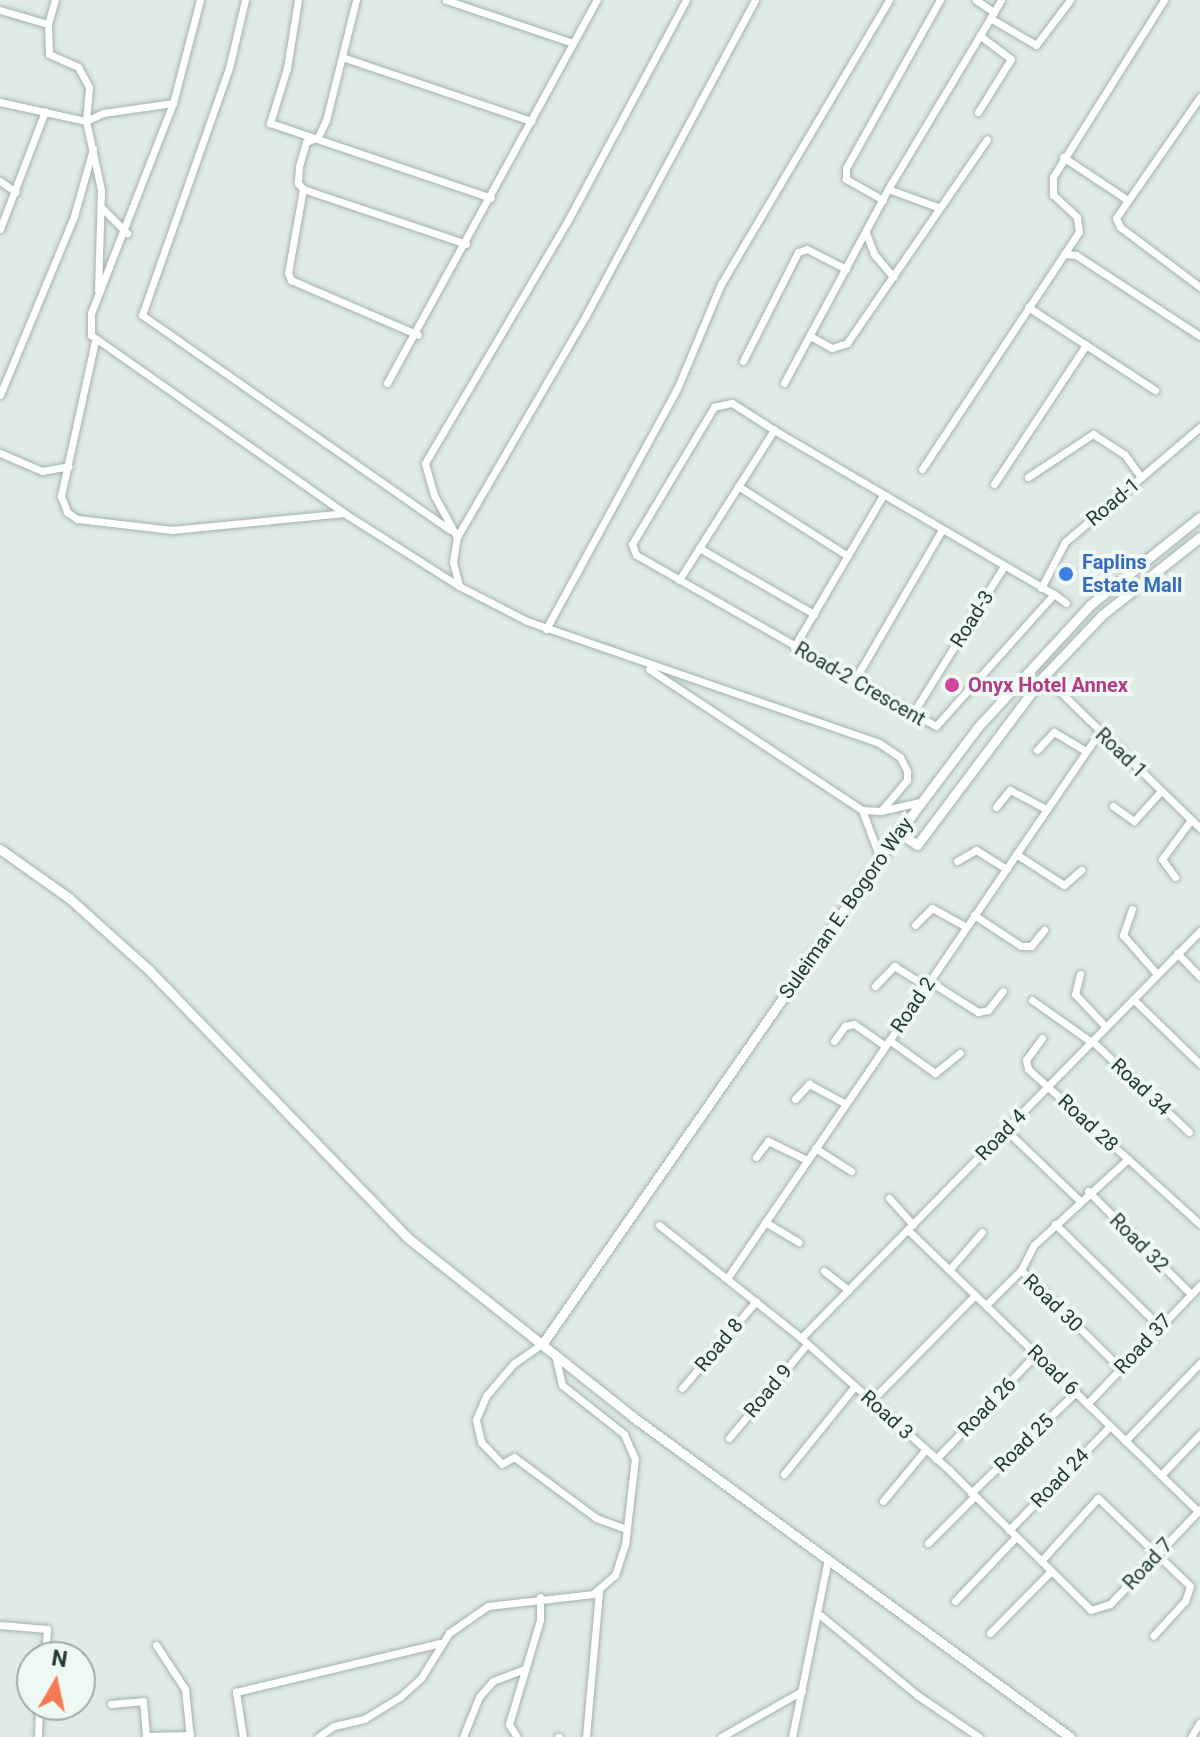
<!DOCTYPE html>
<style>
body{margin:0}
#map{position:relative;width:1200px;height:1737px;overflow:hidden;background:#e0ebe6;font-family:Roboto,sans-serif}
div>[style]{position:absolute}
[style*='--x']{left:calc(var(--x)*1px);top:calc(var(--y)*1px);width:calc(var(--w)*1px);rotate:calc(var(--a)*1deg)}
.roads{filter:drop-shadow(0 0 2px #a3b3ad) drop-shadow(0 0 2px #a3b3ad)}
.street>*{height:7px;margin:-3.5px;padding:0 3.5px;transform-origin:3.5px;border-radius:3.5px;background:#fff}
.secondary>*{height:9px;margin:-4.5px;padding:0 4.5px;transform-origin:4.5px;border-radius:4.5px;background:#fff}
.dots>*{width:22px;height:22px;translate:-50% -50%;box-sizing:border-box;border:4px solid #f0f8f4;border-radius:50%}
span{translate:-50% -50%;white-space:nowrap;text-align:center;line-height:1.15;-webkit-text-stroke:8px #f0f8f4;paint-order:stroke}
.street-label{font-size:20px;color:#203c34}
.shop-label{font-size:20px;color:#366cbe;font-weight:700}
.left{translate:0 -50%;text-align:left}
.hotel-label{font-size:20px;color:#b23c85;font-weight:700}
.north{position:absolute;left:16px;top:1641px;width:80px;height:80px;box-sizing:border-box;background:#f0f8f4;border:2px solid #9dada7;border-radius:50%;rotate:9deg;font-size:22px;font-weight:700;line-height:32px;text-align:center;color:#203c34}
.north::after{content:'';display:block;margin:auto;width:28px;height:36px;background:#f67a53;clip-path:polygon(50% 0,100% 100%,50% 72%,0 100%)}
</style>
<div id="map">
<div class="roads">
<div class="street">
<div style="--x:200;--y:0;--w:106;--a:104.7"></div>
<div style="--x:173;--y:103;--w:225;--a:111.3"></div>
<div style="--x:91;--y:313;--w:22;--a:90"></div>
<div style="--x:91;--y:335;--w:309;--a:35.1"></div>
<div style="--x:245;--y:0;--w:70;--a:103.2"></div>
<div style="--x:229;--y:68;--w:262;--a:109.4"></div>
<div style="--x:142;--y:315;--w:376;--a:34.9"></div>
<div style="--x:298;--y:0;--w:69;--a:99.2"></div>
<div style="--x:287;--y:68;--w:58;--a:107.2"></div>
<div style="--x:270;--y:123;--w:233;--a:18.7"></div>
<div style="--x:356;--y:0;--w:124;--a:104"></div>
<div style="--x:326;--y:120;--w:19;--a:115"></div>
<div style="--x:318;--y:137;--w:13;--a:157"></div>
<div style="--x:306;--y:142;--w:26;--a:106"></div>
<div style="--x:299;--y:167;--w:16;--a:94"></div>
<div style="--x:298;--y:183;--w:8;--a:50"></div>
<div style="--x:303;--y:189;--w:85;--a:100.1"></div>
<div style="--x:288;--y:273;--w:8;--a:67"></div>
<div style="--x:291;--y:280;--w:138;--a:23.4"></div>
<div style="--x:446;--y:0;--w:134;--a:18.7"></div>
<div style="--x:976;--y:0;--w:22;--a:34"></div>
<div style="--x:0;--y:10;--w:50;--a:16.3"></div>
<div style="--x:48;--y:24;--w:30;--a:88"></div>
<div style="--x:49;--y:54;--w:32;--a:24"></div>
<div style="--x:78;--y:67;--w:23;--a:61"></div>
<div style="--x:89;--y:87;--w:34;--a:95"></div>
<div style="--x:86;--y:121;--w:71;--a:77.7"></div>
<div style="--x:101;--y:190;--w:100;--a:91.7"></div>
<div style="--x:990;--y:18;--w:53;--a:30.4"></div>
<div style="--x:1036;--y:45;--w:56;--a:-52.9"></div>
<div style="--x:48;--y:24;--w:25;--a:-74"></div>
<div style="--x:342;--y:57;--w:200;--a:18.7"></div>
<div style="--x:1200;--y:97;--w:147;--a:124.8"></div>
<div style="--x:1116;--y:218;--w:10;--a:66"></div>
<div style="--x:1120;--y:227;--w:100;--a:36.9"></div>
<div style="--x:0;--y:102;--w:88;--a:12.5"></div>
<div style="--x:86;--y:121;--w:19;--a:-25"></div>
<div style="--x:103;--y:113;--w:71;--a:-8.1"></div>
<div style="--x:978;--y:112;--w:62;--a:-58.1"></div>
<div style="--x:1011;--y:59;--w:39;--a:-143"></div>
<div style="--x:1063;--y:157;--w:76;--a:33.7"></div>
<div style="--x:0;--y:181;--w:19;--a:35"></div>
<div style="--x:303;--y:189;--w:172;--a:18.6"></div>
<div style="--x:888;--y:189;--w:55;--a:20.1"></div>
<div style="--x:883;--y:200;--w:43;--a:-150.4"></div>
<div style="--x:846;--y:179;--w:11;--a:-90"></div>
<div style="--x:846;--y:168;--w:193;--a:-60.8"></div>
<div style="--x:101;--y:207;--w:37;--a:45"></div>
<div style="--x:0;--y:229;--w:126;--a:-69.1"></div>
<div style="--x:866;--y:233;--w:22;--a:69"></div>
<div style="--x:874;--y:254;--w:30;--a:50"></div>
<div style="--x:1064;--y:254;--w:12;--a:5"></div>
<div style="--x:1076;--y:255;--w:148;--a:33.2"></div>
<div style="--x:1028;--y:307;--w:152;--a:33.2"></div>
<div style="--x:810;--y:336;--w:25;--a:29"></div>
<div style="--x:832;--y:348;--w:16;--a:-18"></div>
<div style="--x:847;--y:343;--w:247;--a:-55.5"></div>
<div style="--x:95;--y:341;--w:159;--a:102.4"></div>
<div style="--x:61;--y:496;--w:17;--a:69"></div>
<div style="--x:67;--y:512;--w:12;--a:35"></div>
<div style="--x:77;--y:519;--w:96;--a:6.6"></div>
<div style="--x:172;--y:530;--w:173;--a:-5.6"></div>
<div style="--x:344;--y:513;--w:136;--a:32.4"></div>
<div style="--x:459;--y:586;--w:76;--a:27.2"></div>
<div style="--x:527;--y:621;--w:373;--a:19.1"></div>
<div style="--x:879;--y:743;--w:25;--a:34"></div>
<div style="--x:900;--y:757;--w:16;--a:63"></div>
<div style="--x:907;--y:771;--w:9;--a:90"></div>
<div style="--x:907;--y:780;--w:40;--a:130"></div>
<div style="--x:743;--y:361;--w:122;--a:-63.2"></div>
<div style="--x:798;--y:252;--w:9;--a:-18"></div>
<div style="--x:807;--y:249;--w:44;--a:27.1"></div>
<div style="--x:387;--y:383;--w:437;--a:-61.3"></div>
<div style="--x:784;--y:383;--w:220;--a:-61.8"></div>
<div style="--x:888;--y:189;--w:220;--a:-59.1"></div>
<div style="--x:0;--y:395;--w:194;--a:-67.5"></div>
<div style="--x:74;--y:216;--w:70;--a:-74.2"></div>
<div style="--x:0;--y:453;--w:46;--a:23.2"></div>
<div style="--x:42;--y:471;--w:27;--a:-10"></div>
<div style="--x:922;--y:469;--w:284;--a:-56.5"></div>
<div style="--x:1079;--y:232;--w:15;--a:-98"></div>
<div style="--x:1077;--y:217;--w:33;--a:-137"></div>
<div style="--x:1053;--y:195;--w:18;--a:-90"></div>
<div style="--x:1053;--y:177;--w:209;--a:-57.9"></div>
<div style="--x:1028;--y:477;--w:78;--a:-33.5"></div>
<div style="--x:1093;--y:434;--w:38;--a:33"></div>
<div style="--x:1125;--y:455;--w:27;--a:54"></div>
<div style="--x:994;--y:484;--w:167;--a:-56.5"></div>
<div style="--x:738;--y:486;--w:130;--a:32.5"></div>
<div style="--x:457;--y:537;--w:255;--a:-59.8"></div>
<div style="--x:585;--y:317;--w:360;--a:-61.8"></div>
<div style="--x:699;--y:548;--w:133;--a:29.9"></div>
<div style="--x:679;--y:580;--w:178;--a:-57.7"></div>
<div style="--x:459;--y:586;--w:25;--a:-104"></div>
<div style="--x:453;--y:562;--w:25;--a:-81"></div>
<div style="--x:457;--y:537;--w:48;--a:-118.7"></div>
<div style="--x:434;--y:495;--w:33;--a:-106"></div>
<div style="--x:425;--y:463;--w:280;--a:-59.5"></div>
<div style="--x:567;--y:222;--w:252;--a:-61.8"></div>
<div style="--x:1041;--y:588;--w:52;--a:-62.4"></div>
<div style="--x:1065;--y:542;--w:177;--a:-40.4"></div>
<div style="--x:1054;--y:594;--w:177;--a:131.8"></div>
<div style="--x:936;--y:726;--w:345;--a:-150.3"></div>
<div style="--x:636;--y:555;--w:12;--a:-110"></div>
<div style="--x:632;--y:544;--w:160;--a:-59.1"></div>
<div style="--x:714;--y:407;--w:18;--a:-13"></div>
<div style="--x:732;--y:403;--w:50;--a:32.7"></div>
<div style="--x:774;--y:430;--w:324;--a:30.4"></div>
<div style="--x:1054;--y:594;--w:15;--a:37"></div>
<div style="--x:546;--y:629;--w:273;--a:-61.4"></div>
<div style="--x:677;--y:389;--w:114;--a:-67.3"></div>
<div style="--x:721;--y:284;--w:330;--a:-59.4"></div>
<div style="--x:794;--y:647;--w:176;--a:-59.6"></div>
<div style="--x:649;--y:669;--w:255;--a:33.5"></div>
<div style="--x:862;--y:810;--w:19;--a:3"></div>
<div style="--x:881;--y:811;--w:40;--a:-13"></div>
<div style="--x:1044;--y:676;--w:218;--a:44.3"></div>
<div style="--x:854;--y:681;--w:175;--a:-59.8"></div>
<div style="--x:913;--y:713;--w:173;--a:-58.2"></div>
<div style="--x:1037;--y:750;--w:25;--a:-47"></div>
<div style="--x:1054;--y:732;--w:37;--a:31"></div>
<div style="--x:1113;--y:806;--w:26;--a:36"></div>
<div style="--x:1134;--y:821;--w:40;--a:-48"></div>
<div style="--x:996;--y:807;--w:22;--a:-51"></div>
<div style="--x:1010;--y:790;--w:41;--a:27.8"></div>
<div style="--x:862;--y:810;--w:51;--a:69.4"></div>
<div style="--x:1016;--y:854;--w:57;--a:32.9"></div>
<div style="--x:1064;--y:885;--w:23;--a:-41"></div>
<div style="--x:957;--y:861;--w:22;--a:-30"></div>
<div style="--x:976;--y:850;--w:36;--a:32"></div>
<div style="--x:1175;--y:877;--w:22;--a:-126"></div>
<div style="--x:1162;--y:859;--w:49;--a:-53.4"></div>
<div style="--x:1132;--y:909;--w:28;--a:109"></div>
<div style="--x:1123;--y:935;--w:52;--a:48.9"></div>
<div style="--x:974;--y:915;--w:56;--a:33.4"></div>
<div style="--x:1021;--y:946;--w:10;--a:0"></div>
<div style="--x:1031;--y:946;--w:21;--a:-51"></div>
<div style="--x:915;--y:925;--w:24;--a:-45"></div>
<div style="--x:932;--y:908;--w:39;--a:29"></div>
<div style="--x:1177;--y:953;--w:33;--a:46"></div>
<div style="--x:1080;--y:974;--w:21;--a:104"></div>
<div style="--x:1075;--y:994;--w:45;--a:46.8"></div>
<div style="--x:929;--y:981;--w:58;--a:32.3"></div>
<div style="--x:978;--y:1012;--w:10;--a:-11"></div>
<div style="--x:988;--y:1010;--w:24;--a:-52"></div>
<div style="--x:875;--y:986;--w:28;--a:-46"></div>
<div style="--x:894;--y:966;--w:38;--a:32"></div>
<div style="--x:1133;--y:999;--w:93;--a:44.1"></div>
<div style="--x:1032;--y:1000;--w:72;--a:35.4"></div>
<div style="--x:1042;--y:1038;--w:27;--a:126"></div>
<div style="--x:1026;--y:1060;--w:9;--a:77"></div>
<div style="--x:1028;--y:1069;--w:135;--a:42"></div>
<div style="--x:889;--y:1040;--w:57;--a:35.7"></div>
<div style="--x:935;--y:1073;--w:32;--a:-39"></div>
<div style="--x:834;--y:1041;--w:19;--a:-54"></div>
<div style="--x:845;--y:1026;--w:9;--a:-13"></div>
<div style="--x:854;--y:1024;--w:38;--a:35"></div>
<div style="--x:1092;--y:1041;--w:133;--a:43.2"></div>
<div style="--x:795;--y:1099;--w:21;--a:-47"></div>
<div style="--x:809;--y:1084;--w:42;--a:28.4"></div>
<div style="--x:1006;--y:1130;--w:100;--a:43.8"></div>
<div style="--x:815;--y:1148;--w:43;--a:32.6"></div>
<div style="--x:756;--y:1157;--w:20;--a:-53"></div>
<div style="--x:768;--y:1141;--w:43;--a:26"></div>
<div style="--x:1088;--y:1191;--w:146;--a:45"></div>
<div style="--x:889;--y:1198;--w:36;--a:48"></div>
<div style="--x:765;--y:1222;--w:39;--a:31"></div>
<div style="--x:1055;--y:1224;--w:147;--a:44.4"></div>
<div style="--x:659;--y:1225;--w:181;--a:38.5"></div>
<div style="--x:801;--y:1338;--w:198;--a:41.7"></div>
<div style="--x:949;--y:1470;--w:199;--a:44.6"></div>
<div style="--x:1091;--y:1610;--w:20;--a:-18"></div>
<div style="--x:1110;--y:1604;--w:131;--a:-46.5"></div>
<div style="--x:908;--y:1230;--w:404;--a:44.1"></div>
<div style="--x:949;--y:1270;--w:50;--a:-49"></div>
<div style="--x:1021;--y:1270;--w:28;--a:-63"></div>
<div style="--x:1034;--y:1245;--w:127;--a:-42.5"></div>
<div style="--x:1128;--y:1159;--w:97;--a:42.1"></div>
<div style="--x:824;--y:1271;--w:31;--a:38"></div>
<div style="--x:728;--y:1277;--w:658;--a:-55.71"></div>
<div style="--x:986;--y:1305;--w:49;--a:-45"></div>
<div style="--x:1021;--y:1270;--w:139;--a:44.7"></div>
<div style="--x:801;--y:1338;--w:570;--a:-45.57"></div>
<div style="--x:543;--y:1343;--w:35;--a:145"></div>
<div style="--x:514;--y:1363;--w:43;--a:130.3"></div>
<div style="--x:486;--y:1396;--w:26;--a:113"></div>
<div style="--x:476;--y:1420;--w:23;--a:77"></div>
<div style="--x:481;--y:1442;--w:30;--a:46"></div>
<div style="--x:502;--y:1464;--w:14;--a:-30"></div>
<div style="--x:514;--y:1457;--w:102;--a:36.6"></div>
<div style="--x:596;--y:1518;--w:33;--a:20"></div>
<div style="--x:682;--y:1388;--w:114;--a:-49.6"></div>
<div style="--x:871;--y:1401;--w:148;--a:-45.5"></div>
<div style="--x:1087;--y:1404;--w:164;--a:-46.5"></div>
<div style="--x:729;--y:1438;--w:122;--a:-50.3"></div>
<div style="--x:1125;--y:1441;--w:108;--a:-46.1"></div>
<div style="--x:936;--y:1459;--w:145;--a:-46.4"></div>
<div style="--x:784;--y:1474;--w:113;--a:-51.1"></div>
<div style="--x:1161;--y:1475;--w:57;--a:-46.4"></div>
<div style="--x:971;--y:1493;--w:146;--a:-43.9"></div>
<div style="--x:883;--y:1501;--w:67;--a:-50.4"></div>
<div style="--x:1009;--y:1530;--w:145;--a:-45.8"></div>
<div style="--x:928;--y:1543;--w:66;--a:-45"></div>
<div style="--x:1041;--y:1561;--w:85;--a:-47.9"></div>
<div style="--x:1098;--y:1498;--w:127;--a:43.7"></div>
<div style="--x:1190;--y:1586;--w:16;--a:108"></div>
<div style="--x:1185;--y:1601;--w:47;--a:132.4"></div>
<div style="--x:955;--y:1601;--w:88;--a:-46.4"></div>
<div style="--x:820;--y:1615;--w:126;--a:39.5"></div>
<div style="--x:917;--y:1695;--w:75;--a:34.1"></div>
<div style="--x:0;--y:1625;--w:47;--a:4.9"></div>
<div style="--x:47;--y:1629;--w:28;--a:94"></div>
<div style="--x:990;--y:1633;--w:87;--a:-45.5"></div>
<div style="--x:156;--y:1645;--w:53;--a:56.6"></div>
<div style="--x:185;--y:1689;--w:48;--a:84.1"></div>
<div style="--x:111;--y:1704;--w:32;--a:-5"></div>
<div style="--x:143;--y:1701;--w:35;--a:85"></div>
<div style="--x:146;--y:1736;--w:44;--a:-1.3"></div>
<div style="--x:38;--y:1737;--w:32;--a:-88"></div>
<div style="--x:243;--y:1737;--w:46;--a:-98.8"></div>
<div style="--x:236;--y:1692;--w:210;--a:-13.5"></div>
<div style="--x:318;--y:1737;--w:19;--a:-35"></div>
<div style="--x:334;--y:1726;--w:31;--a:-13"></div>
<div style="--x:364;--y:1719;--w:42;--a:-31.4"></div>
<div style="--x:400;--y:1697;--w:28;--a:-42"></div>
<div style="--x:421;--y:1678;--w:53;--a:-58.1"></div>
<div style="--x:449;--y:1633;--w:47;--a:-34.7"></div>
<div style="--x:488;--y:1606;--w:106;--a:-6.5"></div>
<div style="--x:593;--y:1594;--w:29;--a:-41"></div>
<div style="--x:615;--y:1575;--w:32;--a:-72"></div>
<div style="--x:625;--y:1545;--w:87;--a:-83.4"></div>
<div style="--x:635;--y:1459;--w:27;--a:-114"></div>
<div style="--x:624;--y:1434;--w:79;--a:-141.7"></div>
<div style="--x:562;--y:1385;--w:32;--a:-103"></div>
<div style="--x:463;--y:1737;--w:43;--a:-68.2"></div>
<div style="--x:479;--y:1697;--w:21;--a:-49"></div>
<div style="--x:493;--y:1681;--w:33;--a:-21"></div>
<div style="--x:517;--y:1737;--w:15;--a:-122"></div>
<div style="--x:509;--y:1724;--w:109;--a:-73.4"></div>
<div style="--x:540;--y:1620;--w:23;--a:-90"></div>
<div style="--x:558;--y:1737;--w:1;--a:0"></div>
<div style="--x:586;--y:1737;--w:146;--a:-84.9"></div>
<div style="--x:721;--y:1737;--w:93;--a:-29.6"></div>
<div style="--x:792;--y:1737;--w:182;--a:-78.6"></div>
<div style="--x:1191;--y:1737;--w:17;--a:-59"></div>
</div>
<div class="secondary">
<div style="--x:898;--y:832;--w:23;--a:34"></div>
<div style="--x:917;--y:845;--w:211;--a:-53.1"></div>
<div style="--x:1044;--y:676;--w:84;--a:-46.4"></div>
<div style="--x:1102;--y:615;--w:125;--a:-38.5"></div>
<div style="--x:0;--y:849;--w:85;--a:35.4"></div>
<div style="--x:69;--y:898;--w:109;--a:42"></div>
<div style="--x:150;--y:971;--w:371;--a:46"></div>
<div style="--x:408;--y:1238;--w:288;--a:38.5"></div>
<div style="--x:633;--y:1417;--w:542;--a:36.21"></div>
<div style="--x:543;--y:1343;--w:603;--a:-55.2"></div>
<div style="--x:887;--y:848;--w:150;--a:-53.1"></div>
<div style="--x:977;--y:728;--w:167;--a:-47.4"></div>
<div style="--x:1090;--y:605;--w:141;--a:-38.7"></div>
</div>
</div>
<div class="dots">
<div style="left:1066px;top:574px;background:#3f7fe0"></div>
<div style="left:952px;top:685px;background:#d1479c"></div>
</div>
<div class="street-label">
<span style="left:1113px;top:502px;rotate:-40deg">Road-1</span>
<span style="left:972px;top:619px;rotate:-58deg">Road-3</span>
<span style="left:860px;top:684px;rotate:30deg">Road-2 Crescent</span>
<span style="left:1121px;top:753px;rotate:44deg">Road 1</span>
<span style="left:846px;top:908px;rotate:-55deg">Suleiman E. Bogoro Way</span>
<span style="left:913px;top:1005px;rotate:-56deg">Road 2</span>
<span style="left:1141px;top:1087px;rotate:43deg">Road 34</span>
<span style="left:1088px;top:1123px;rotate:43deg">Road 28</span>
<span style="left:1001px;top:1135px;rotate:-46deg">Road 4</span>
<span style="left:1139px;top:1243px;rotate:45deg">Road 32</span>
<span style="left:1053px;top:1303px;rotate:44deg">Road 30</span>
<span style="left:1143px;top:1344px;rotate:-47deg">Road 37</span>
<span style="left:719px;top:1345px;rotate:-50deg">Road 8</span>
<span style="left:1053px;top:1370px;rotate:44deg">Road 6</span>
<span style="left:768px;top:1391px;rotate:-50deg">Road 9</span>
<span style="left:987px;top:1407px;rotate:-46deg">Road 26</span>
<span style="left:887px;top:1415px;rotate:42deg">Road 3</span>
<span style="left:1024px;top:1443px;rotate:-44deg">Road 25</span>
<span style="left:1060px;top:1478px;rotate:-46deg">Road 24</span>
<span style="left:1148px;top:1564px;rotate:-47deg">Road 7</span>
</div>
<div class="shop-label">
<span class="left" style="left:1082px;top:574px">Faplins<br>Estate Mall</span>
</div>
<div class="hotel-label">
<span class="left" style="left:968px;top:685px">Onyx Hotel Annex</span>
</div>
<div class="north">N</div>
</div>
